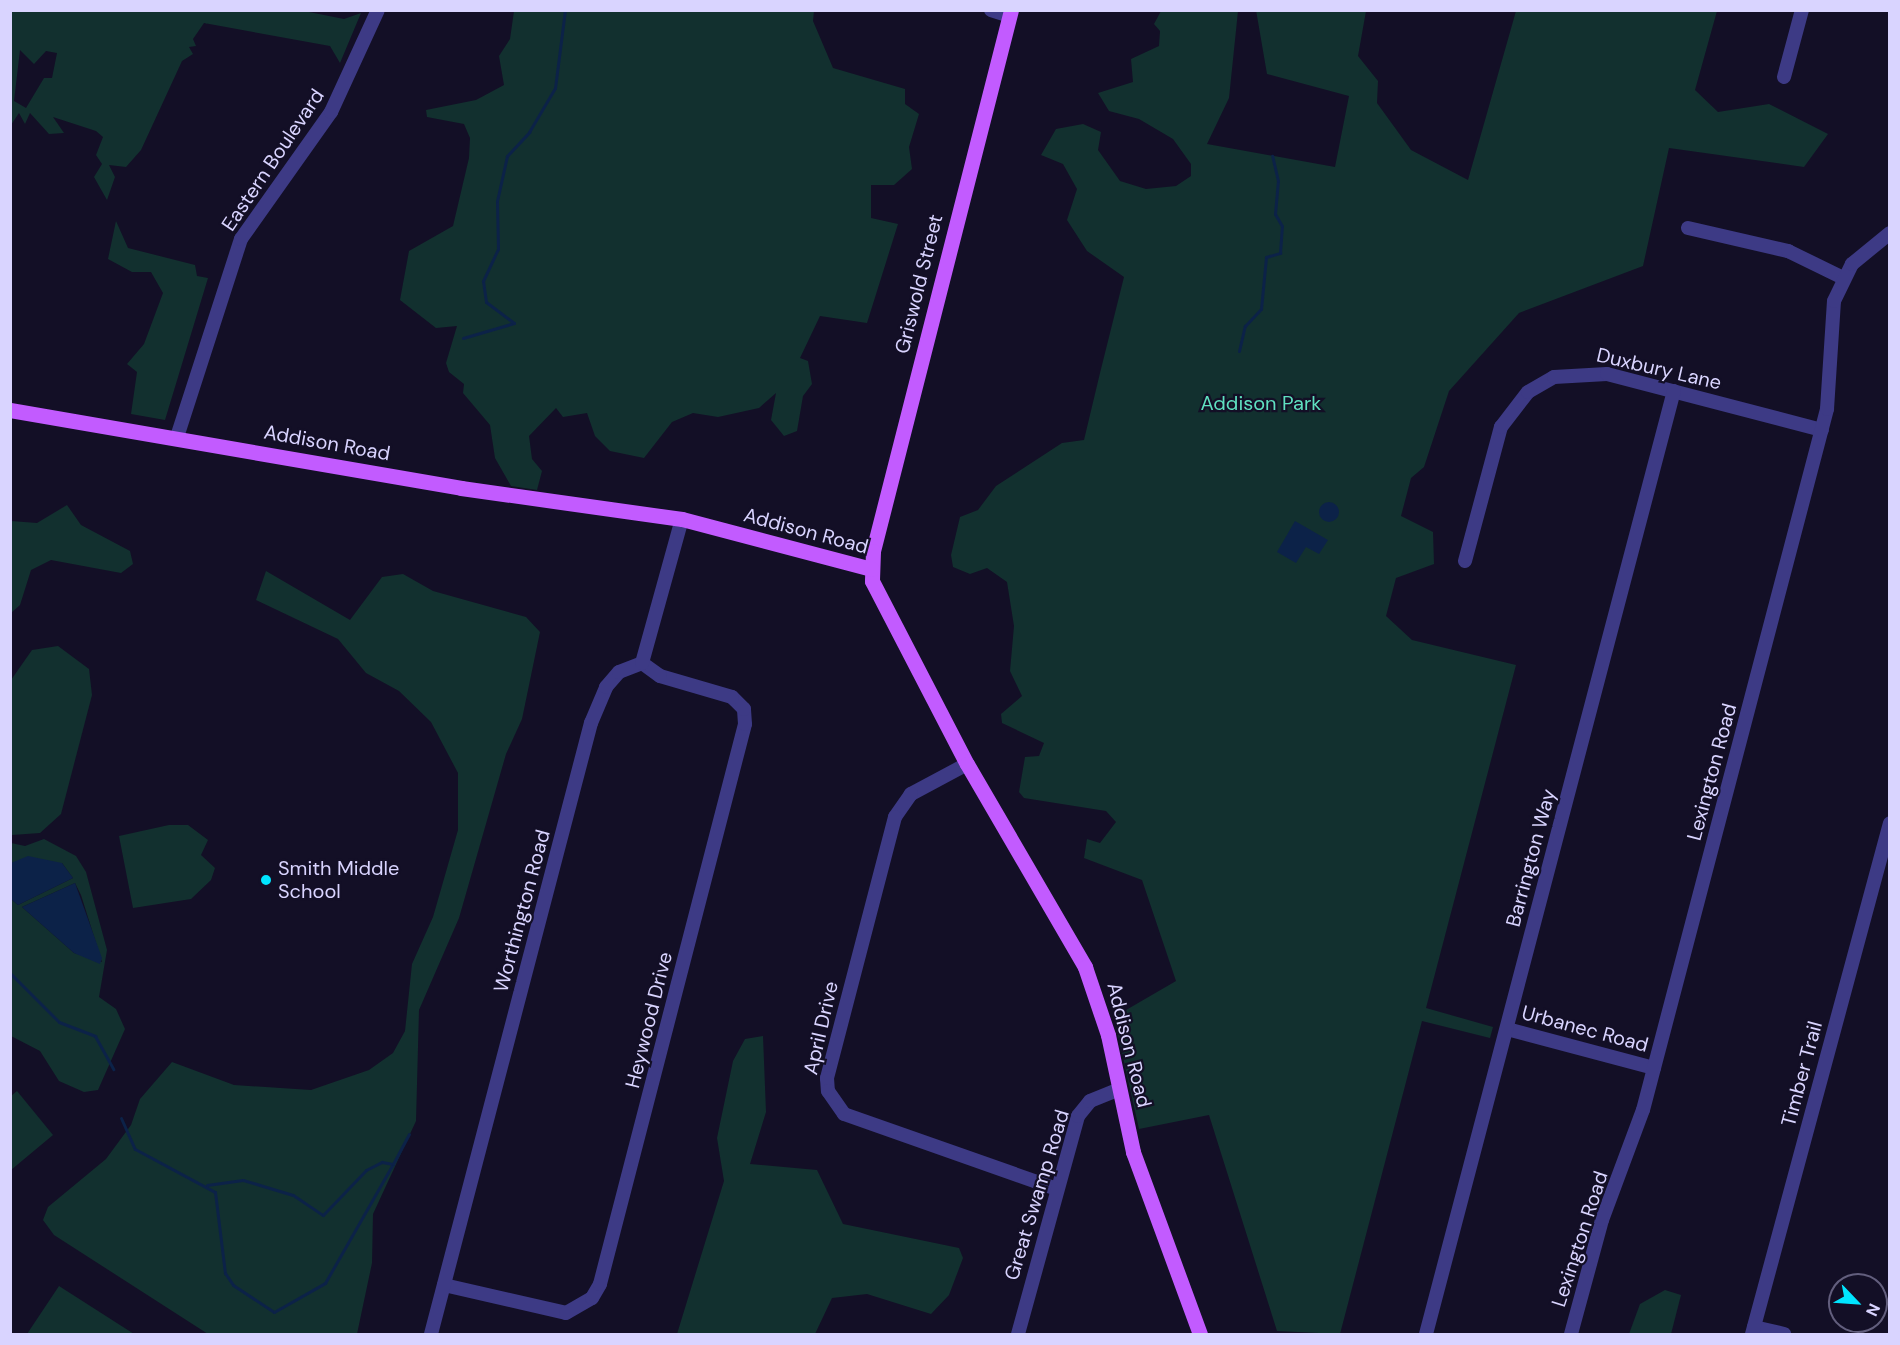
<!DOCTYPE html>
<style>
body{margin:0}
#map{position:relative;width:1900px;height:1345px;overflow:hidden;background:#130f26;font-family:"DM Sans",sans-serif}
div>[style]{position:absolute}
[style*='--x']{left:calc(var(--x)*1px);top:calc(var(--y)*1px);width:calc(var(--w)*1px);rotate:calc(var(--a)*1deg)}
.green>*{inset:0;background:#12302f}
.water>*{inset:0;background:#0c2248}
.round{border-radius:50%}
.stream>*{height:3px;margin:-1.5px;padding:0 1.5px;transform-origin:1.5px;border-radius:1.5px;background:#0c2248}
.minor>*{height:14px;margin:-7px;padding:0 7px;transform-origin:7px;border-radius:7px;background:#3d3a85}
.major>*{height:15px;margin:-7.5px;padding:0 7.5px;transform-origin:7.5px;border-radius:7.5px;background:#c25bff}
.dots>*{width:16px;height:16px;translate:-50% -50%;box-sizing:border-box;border:3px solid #130f26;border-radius:50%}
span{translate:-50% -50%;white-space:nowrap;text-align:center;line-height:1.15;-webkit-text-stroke:4.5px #130f26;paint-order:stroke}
.street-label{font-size:20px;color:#d9d4ff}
.park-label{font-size:20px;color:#5fe0c0}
.poi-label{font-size:20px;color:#d9d4ff}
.left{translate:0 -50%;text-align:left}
.frame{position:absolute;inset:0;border:12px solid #d9d4ff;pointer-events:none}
.north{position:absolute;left:1828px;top:1273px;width:60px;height:60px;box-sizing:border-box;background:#130f26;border:2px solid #625e7d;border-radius:50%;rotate:115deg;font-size:16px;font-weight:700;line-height:24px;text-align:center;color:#d9d4ff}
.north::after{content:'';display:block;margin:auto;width:21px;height:27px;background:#00e5ff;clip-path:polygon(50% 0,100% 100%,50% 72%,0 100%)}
</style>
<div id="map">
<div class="green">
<div style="clip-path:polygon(evenodd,299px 10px,344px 19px,361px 13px,340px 63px,330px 46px,204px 23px,193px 39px,196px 46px,189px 47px,193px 54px,182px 61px,141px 150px,126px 167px,109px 165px,115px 177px,107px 200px,94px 177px,102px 164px,96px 155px,103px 137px,96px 131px,53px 117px,64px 133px,49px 134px,30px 113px,25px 124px,19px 113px,11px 125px,11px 11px,299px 10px,20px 50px,34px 64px,46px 51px,57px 53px,52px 78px,44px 78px,26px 108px,14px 101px,20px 50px)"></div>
<div style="clip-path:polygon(1256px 10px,1366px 11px,1358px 56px,1378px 81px,1377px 103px,1411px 150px,1468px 180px,1516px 11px,1717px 11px,1695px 90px,1718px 112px,1769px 104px,1828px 134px,1804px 167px,1669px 148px,1643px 266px,1519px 313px,1449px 391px,1424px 467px,1411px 478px,1401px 516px,1433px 532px,1434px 564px,1396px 578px,1386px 616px,1412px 640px,1516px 665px,1426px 1008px,1493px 1027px,1490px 1038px,1422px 1021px,1340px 1334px,1277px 1331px,1209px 1115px,1139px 1129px,1114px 1017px,1176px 981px,1142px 880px,1084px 858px,1087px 839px,1100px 843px,1116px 822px,1106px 811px,1024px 798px,1019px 792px,1025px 757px,1039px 756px,1044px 743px,1002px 723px,1001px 714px,1022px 696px,1010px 671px,1014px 626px,1007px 582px,987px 568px,970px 574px,953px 567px,951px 555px,960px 517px,978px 510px,996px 486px,1062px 443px,1084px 440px,1100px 373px,1124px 277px,1087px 251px,1067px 220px,1077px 189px,1063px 164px,1041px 155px,1056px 129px,1083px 124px,1101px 132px,1098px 150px,1120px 181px,1146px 189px,1176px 186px,1191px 176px,1191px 164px,1173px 139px,1139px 119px,1109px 111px,1098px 93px,1133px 82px,1131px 59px,1159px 46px,1160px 31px,1154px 24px,1161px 11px,1238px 11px,1229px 98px,1207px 144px,1335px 167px,1349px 96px,1267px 74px)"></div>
<div style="clip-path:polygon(514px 11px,814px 11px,813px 21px,833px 68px,905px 89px,905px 104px,919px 114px,909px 147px,912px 169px,894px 185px,871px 185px,871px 218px,898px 224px,867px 323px,820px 316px,800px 358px,808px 361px,812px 384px,803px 396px,797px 431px,784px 436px,771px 420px,776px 393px,759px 408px,718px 417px,693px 413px,672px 422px,644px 458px,610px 451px,595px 436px,587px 413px,563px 417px,556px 408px,529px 436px,532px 459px,542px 471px,537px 490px,511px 486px,495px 458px,490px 425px,463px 393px,464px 384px,449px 372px,446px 363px,457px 326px,436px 328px,400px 300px,409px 251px,453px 226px,469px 158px,470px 138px,464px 124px,427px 117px,426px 110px,476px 100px,504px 85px,499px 56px,510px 39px)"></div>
<div style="clip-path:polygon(116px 221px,128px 248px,195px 265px,197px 276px,208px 278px,165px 420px,131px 414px,137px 372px,127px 364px,144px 344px,163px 293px,151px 272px,132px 272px,108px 259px)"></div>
<div style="clip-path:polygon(67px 505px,81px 525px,130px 551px,133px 564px,121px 573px,51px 560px,31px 570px,20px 605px,11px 613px,11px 521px,37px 523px)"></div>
<div style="clip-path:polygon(266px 571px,350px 620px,382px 577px,403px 574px,433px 591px,526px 617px,540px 632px,522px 719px,506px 754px,459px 918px,419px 1010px,416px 1121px,373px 1214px,372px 1263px,357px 1334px,208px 1334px,54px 1235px,43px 1220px,48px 1207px,106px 1159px,131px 1125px,140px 1099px,172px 1062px,234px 1085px,311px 1090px,369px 1070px,393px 1053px,405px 1031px,412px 964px,433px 917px,458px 830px,458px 773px,431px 722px,399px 691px,366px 673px,338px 639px,256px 600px)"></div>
<div style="clip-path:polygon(58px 646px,89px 669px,92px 695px,61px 814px,40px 833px,12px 835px,11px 680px,32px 650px)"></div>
<div style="clip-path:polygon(169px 825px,188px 825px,208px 840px,201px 855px,215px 868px,211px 880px,191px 899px,133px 908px,119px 836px)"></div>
<div style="clip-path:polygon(evenodd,44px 839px,76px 856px,86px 872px,107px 950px,99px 997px,116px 1009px,125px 1029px,98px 1090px,84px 1092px,59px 1081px,40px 1051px,11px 1036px,11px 899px,18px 905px,73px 878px,62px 863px,11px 863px,11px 843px,25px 846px,44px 839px,75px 883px,81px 895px,102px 962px,74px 953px,22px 907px,75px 883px)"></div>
<div style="clip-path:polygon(763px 1036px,766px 1112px,750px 1164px,817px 1170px,843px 1224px,959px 1248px,963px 1258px,949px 1295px,931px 1314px,867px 1294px,832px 1298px,815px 1334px,677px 1334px,724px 1181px,717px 1138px,733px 1061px,745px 1039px)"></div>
<div style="clip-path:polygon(17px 1091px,53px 1135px,11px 1170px,11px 1096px)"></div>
<div style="clip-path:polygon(59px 1286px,134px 1334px,27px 1334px)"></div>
<div style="clip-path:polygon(1665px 1290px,1681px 1295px,1671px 1334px,1629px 1334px,1640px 1304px)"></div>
</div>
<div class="water">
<div class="round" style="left:1319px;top:502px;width:20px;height:20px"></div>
<div style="clip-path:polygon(1295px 521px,1328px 540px,1319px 554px,1306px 547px,1296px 563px,1277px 552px)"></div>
<div style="clip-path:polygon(28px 856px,62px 863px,73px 878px,18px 905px,11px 899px,11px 863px)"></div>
<div style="clip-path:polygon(75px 883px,102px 958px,100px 964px,74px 953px,22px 907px)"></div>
</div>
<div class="stream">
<div style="--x:463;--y:338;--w:53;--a:-16.4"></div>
<div style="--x:514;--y:323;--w:35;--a:-143"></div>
<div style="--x:486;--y:302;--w:21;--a:-98"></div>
<div style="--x:483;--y:281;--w:35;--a:-65"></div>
<div style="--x:498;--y:249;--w:48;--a:-91.2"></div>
<div style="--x:497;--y:201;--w:46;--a:-77.5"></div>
<div style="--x:507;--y:156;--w:33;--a:-47"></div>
<div style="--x:529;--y:132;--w:51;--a:-59.4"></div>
<div style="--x:555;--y:88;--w:79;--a:-82.7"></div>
<div style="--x:1239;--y:351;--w:26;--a:-77"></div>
<div style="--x:1245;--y:326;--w:23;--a:-47"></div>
<div style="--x:1261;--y:309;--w:52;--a:-84.5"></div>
<div style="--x:1266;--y:257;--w:15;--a:-16"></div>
<div style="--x:1280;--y:253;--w:27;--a:-86"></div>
<div style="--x:1282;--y:226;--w:14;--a:-120"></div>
<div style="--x:1275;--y:214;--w:33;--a:-85"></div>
<div style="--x:1278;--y:181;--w:26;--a:-103"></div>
<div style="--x:10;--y:973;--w:69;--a:45"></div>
<div style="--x:59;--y:1022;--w:39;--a:21"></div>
<div style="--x:95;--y:1036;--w:38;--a:61"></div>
<div style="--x:121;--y:1118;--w:34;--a:66"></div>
<div style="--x:135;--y:1149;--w:91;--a:28.3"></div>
<div style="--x:215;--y:1192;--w:82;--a:83"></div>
<div style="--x:225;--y:1273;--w:14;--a:56"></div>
<div style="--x:233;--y:1285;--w:49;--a:33.4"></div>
<div style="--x:274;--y:1312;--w:59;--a:-29.6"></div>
<div style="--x:325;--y:1283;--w:137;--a:-60.3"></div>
<div style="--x:207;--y:1185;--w:36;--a:-8"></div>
<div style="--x:243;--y:1180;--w:52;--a:16.7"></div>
<div style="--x:293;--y:1195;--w:36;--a:34"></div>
<div style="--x:323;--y:1215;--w:62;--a:-46.3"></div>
<div style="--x:366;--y:1170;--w:18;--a:-27"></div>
<div style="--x:382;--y:1162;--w:11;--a:10"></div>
<div style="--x:393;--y:1164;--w:34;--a:-62"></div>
</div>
<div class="minor">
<div style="--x:991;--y:10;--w:20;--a:18"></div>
<div style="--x:1784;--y:77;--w:69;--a:-75"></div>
<div style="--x:1688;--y:228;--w:103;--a:13"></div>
<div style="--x:1788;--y:251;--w:61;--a:26.1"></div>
<div style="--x:177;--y:437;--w:208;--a:-72.1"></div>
<div style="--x:241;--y:239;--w:156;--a:-54.7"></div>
<div style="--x:331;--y:112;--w:112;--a:-65.3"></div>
<div style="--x:1465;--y:561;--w:139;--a:-75"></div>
<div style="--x:1501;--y:427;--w:44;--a:-52.4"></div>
<div style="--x:1528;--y:392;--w:30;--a:-30"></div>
<div style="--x:1554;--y:377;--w:53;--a:-3.2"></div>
<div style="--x:1607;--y:374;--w:222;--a:14.6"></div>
<div style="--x:967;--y:764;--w:64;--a:151.8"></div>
<div style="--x:911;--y:794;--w:28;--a:125"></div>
<div style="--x:895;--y:817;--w:270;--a:104.6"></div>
<div style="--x:827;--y:1078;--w:13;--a:86"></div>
<div style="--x:828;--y:1091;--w:28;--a:55"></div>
<div style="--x:844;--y:1114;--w:226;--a:19.4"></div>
<div style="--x:1507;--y:1029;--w:152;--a:14.9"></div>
<div style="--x:444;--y:1285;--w:125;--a:12.9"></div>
<div style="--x:566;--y:1313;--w:30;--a:-30"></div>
<div style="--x:592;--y:1298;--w:16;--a:-60"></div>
<div style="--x:600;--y:1284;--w:578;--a:-75.48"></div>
<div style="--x:745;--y:724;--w:15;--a:-94"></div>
<div style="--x:744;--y:709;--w:17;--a:-135"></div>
<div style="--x:732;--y:697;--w:75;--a:-163.7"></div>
<div style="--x:660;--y:676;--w:22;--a:-144"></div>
<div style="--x:1754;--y:1327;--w:31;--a:13"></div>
<div style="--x:431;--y:1334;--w:632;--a:-75.33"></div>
<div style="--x:591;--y:723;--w:39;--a:-67"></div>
<div style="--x:606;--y:687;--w:20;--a:-49"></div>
<div style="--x:619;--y:672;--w:25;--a:-21"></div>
<div style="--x:642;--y:663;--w:149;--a:-74.5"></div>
<div style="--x:1018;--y:1334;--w:226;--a:-74.6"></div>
<div style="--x:1078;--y:1116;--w:19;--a:-51"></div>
<div style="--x:1090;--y:1101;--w:32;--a:-22"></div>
<div style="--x:1426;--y:1334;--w:975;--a:-75.27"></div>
<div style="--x:1571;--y:1334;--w:118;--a:-74.8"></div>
<div style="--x:1602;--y:1220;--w:117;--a:-69.6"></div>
<div style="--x:1643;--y:1110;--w:725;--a:-75.29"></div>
<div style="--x:1827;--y:409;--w:108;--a:-86.3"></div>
<div style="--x:1834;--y:301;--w:41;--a:-64.1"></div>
<div style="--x:1852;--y:264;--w:49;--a:-39.2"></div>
<div style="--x:1752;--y:1334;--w:529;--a:-74.89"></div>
</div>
<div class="major">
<div style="--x:1011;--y:10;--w:558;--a:104.31"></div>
<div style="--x:873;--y:551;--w:30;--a:92"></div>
<div style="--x:872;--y:581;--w:206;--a:62.6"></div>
<div style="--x:967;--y:764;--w:235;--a:59.8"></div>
<div style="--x:1085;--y:967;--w:72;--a:71.3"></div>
<div style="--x:1108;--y:1035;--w:120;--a:77.9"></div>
<div style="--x:1133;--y:1152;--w:194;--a:69.8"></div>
<div style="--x:10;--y:410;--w:458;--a:9.8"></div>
<div style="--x:461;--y:488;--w:223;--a:8"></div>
<div style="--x:682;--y:519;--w:196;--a:14.8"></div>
</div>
<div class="dots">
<div style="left:266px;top:880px;background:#00e5ff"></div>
</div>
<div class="street-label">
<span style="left:273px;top:160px;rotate:-56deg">Eastern Boulevard</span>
<span style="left:919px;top:284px;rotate:-76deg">Griswold Street</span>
<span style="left:1659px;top:369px;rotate:13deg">Duxbury Lane</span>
<span style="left:327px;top:443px;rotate:10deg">Addison Road</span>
<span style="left:806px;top:531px;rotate:15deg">Addison Road</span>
<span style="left:1712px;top:772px;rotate:-75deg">Lexington Road</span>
<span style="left:1531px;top:858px;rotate:-75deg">Barrington Way</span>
<span style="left:522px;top:911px;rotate:-75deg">Worthington Road</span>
<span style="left:649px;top:1020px;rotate:-76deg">Heywood Drive</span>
<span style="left:821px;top:1028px;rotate:-77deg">April Drive</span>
<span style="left:1585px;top:1029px;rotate:15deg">Urbanec Road</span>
<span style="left:1129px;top:1045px;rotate:76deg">Addison Road</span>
<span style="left:1802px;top:1074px;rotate:-75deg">Timber Trail</span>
<span style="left:1037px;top:1195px;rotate:-73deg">Great Swamp Road</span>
<span style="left:1580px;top:1239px;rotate:-72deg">Lexington Road</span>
</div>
<div class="park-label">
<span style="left:1261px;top:403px">Addison Park</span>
</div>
<div class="poi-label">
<span class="left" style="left:278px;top:880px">Smith Middle<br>School</span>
</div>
<div class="frame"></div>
<div class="north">N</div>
</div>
